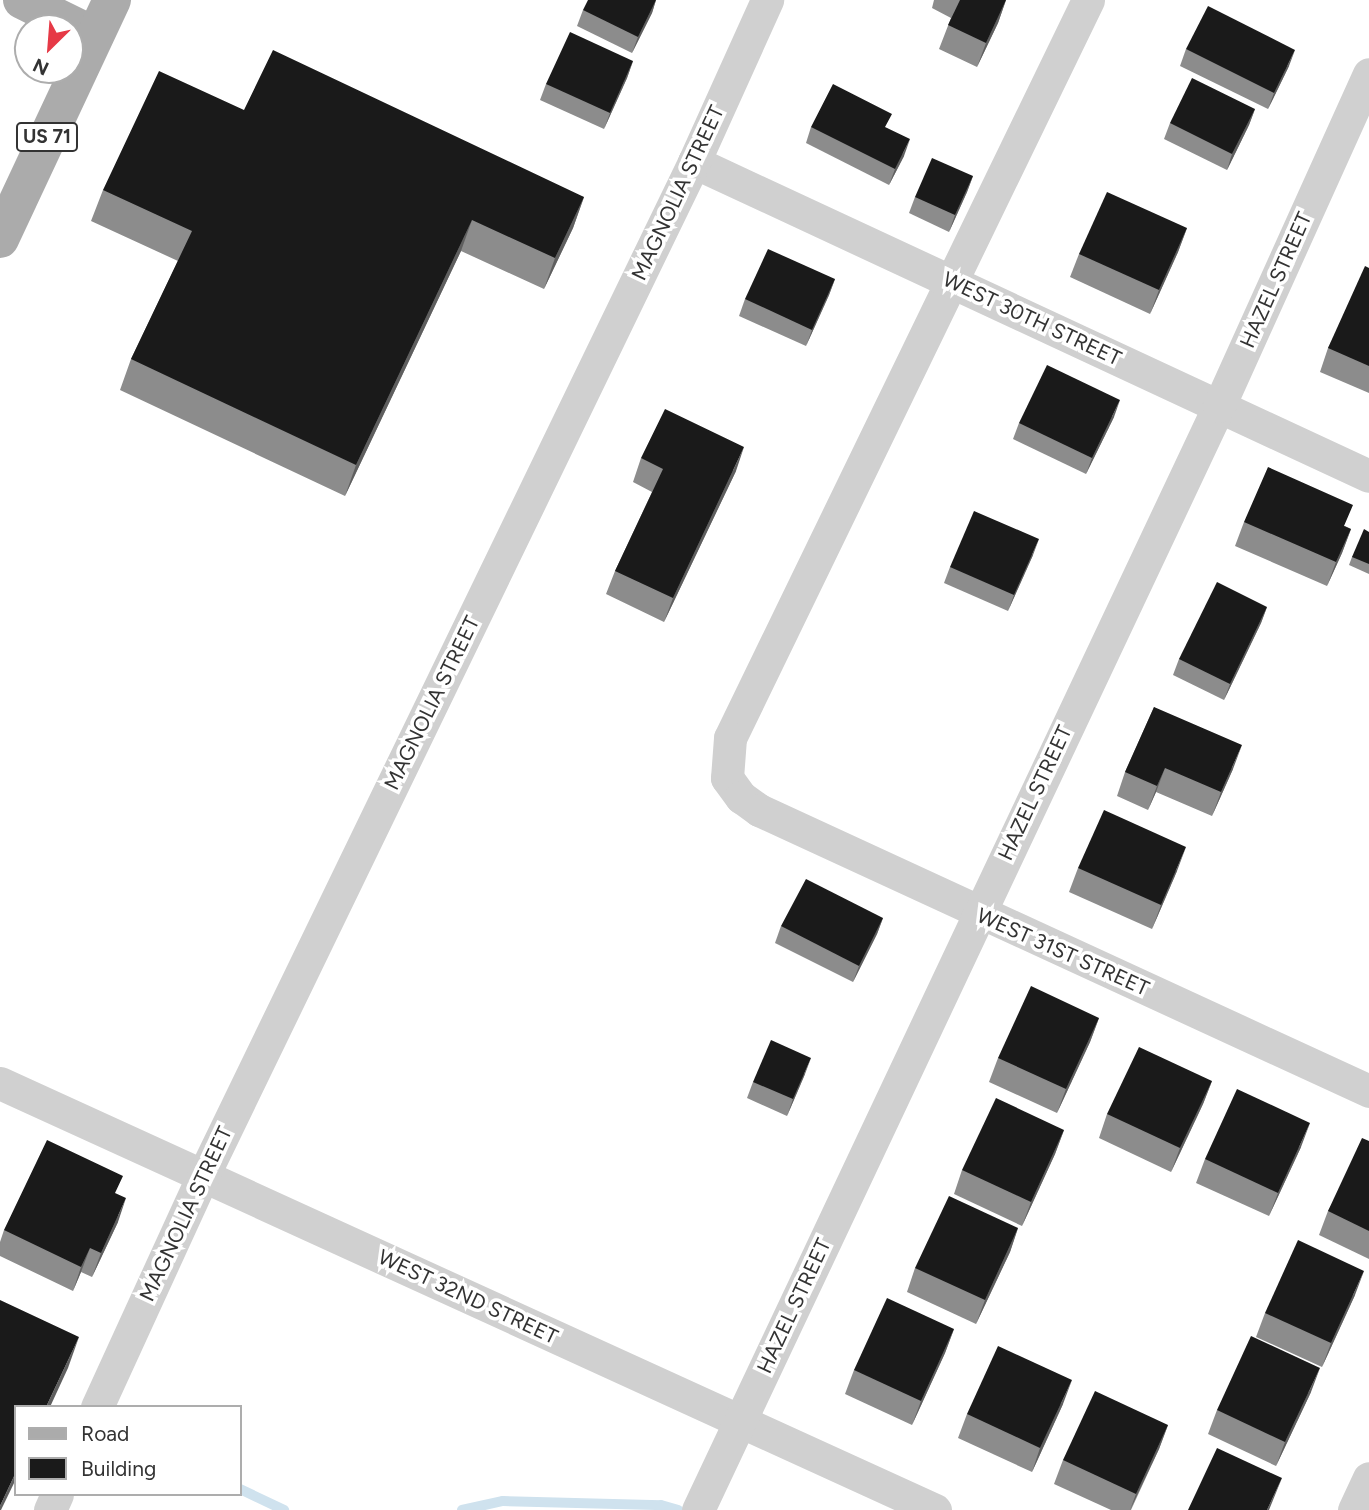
<!DOCTYPE html>
<style>
body{margin:0}
#map{position:relative;width:1369px;height:1510px;overflow:hidden;background:#fff;font-family:Figtree,sans-serif}
div>[style]{position:absolute}
[style*='--x']{left:calc(var(--x)*1px);top:calc(var(--y)*1px);width:calc(var(--w)*1px);rotate:calc(var(--a)*1deg)}
.stream>*{height:10px;margin:-5px;padding:0 5px;transform-origin:5px;border-radius:5px;background:#cfe2ee}
.minor>*{height:33px;margin:-16.5px;padding:0 16.5px;transform-origin:16.5px;border-radius:16.5px;background:#d0d0d0}
.major>*{height:38px;margin:-19px;padding:0 19px;transform-origin:19px;border-radius:19px;background:#ababab}
.wall>*{inset:0;background:#8c8c8c}
.shaded-wall>*{inset:0;background:#5f5f5f}
.building>*{inset:0;background:#1a1a1a}
span{translate:-50% -50%;white-space:nowrap;text-align:center;line-height:1.15;-webkit-text-stroke:7px #fff;paint-order:stroke}
.shield-label span{padding:2px 5px;background:#fff;border:2px solid;border-radius:5px;-webkit-text-stroke-width:0}
.shield-label{font-size:19px;color:#333;font-weight:700}
.street-label{font-size:21px;color:#333}
.legend{position:absolute;left:14px;top:1405px;width:228px;height:91px;box-sizing:border-box;background:#fff;border:2px solid #adadad;margin:0;padding:9px 12px;list-style:none;font-size:21px;color:#333}
.legend li{display:flex;align-items:center;gap:14px;height:35px}
.legend b{width:35px;border:2px solid #adadad}
.north{position:absolute;left:14px;top:14px;width:70px;height:70px;box-sizing:border-box;background:#fff;border:2px solid #adadad;border-radius:50%;rotate:205deg;font-size:19px;font-weight:700;line-height:28px;text-align:center;color:#333}
.north::after{content:'';display:block;margin:auto;width:24px;height:32px;background:#e63946;clip-path:polygon(50% 0,100% 100%,50% 72%,0 100%)}
</style>
<div id="map">
<div class="stream">
<div style="--x:240;--y:1489;--w:49;--a:25.5"></div>
<div style="--x:462;--y:1510;--w:42;--a:-12.4"></div>
<div style="--x:503;--y:1501;--w:158;--a:1.5"></div>
<div style="--x:661;--y:1505;--w:18;--a:16"></div>
</div>
<div class="minor">
<div style="--x:1088;--y:0;--w:820;--a:115.88"></div>
<div style="--x:730;--y:738;--w:40;--a:94.3"></div>
<div style="--x:727;--y:778;--w:24;--a:54"></div>
<div style="--x:741;--y:797;--w:22;--a:36"></div>
<div style="--x:759;--y:810;--w:672;--a:24.73"></div>
<div style="--x:694;--y:162;--w:744;--a:24.95"></div>
<div style="--x:0;--y:1083;--w:1028;--a:24.55"></div>
<div style="--x:97;--y:1407;--w:254;--a:-65.4"></div>
<div style="--x:203;--y:1176;--w:1127;--a:-64.16"></div>
<div style="--x:694;--y:162;--w:178;--a:-65.7"></div>
<div style="--x:50;--y:1510;--w:17;--a:-66"></div>
<div style="--x:698;--y:1510;--w:1221;--a:-64.74"></div>
<div style="--x:1219;--y:406;--w:364;--a:-65.7"></div>
<div style="--x:1354;--y:1510;--w:35;--a:-65"></div>
</div>
<div class="major">
<div style="--x:22;--y:0;--w:81;--a:26.3"></div>
<div style="--x:0;--y:239;--w:264;--a:-64.9"></div>
</div>
<div class="wall">
<div style="clip-path:polygon(656px 0,652px 13px,632px 53px,577px 26px,583px 10px)"></div>
<div style="clip-path:polygon(934px 0,1006px 0,998px 23px,977px 67px,939px 49px,951px 18px,932px 8px)"></div>
<div style="clip-path:polygon(1186px 49px,1289px 66px,1268px 109px,1180px 66px)"></div>
<div style="clip-path:polygon(633px 61px,627px 78px,604px 129px,540px 100px,546px 84px)"></div>
<div style="clip-path:polygon(1255px 109px,1249px 125px,1227px 170px,1164px 139px,1170px 123px)"></div>
<div style="clip-path:polygon(244px 110px,584px 197px,573px 228px,544px 289px,461px 251px,345px 496px,120px 390px,131px 359px,178px 261px,91px 221px,103px 190px)"></div>
<div style="clip-path:polygon(811px 127px,887px 128px,904px 156px,889px 185px,806px 143px)"></div>
<div style="clip-path:polygon(973px 176px,967px 192px,949px 232px,909px 213px,915px 197px)"></div>
<div style="clip-path:polygon(1187px 228px,1178px 252px,1150px 314px,1070px 277px,1079px 254px)"></div>
<div style="clip-path:polygon(1369px 268px,1369px 393px,1320px 372px,1328px 348px)"></div>
<div style="clip-path:polygon(835px 279px,829px 295px,806px 346px,739px 316px,745px 299px)"></div>
<div style="clip-path:polygon(1114px 417px,1086px 474px,1013px 439px,1019px 423px)"></div>
<div style="clip-path:polygon(641px 458px,736px 471px,664px 622px,606px 594px,615px 571px,652px 492px,633px 482px)"></div>
<div style="clip-path:polygon(1244px 522px,1345px 526px,1351px 529px,1342px 553px,1327px 586px,1235px 546px)"></div>
<div style="clip-path:polygon(1369px 532px,1369px 574px,1349px 565px,1352px 557px)"></div>
<div style="clip-path:polygon(1033px 555px,1008px 611px,944px 583px,950px 567px)"></div>
<div style="clip-path:polygon(1267px 607px,1261px 623px,1224px 700px,1173px 675px,1179px 659px)"></div>
<div style="clip-path:polygon(1154px 707px,1233px 769px,1212px 816px,1156px 792px,1148px 810px,1117px 796px,1125px 772px)"></div>
<div style="clip-path:polygon(1078px 868px,1177px 871px,1152px 929px,1069px 892px)"></div>
<div style="clip-path:polygon(883px 918px,877px 934px,853px 982px,775px 943px,781px 926px)"></div>
<div style="clip-path:polygon(1099px 1018px,1090px 1042px,1057px 1113px,989px 1082px,998px 1058px)"></div>
<div style="clip-path:polygon(805px 1074px,787px 1116px,747px 1098px,753px 1082px)"></div>
<div style="clip-path:polygon(1212px 1081px,1203px 1104px,1171px 1172px,1099px 1138px,1107px 1114px)"></div>
<div style="clip-path:polygon(1064px 1130px,1055px 1154px,1022px 1226px,954px 1194px,962px 1170px)"></div>
<div style="clip-path:polygon(1369px 1141px,1369px 1259px,1319px 1235px,1328px 1211px)"></div>
<div style="clip-path:polygon(1301px 1147px,1269px 1216px,1196px 1183px,1205px 1159px)"></div>
<div style="clip-path:polygon(117px 1194px,118px 1222px,92px 1277px,81px 1272px,73px 1291px,0 1256px,0 1242px,4px 1230px)"></div>
<div style="clip-path:polygon(1018px 1228px,1010px 1252px,976px 1324px,907px 1292px,915px 1268px)"></div>
<div style="clip-path:polygon(1355px 1295px,1322px 1367px,1256px 1337px,1265px 1313px)"></div>
<div style="clip-path:polygon(954px 1329px,945px 1353px,912px 1425px,845px 1394px,854px 1370px)"></div>
<div style="clip-path:polygon(1311px 1392px,1276px 1466px,1208px 1434px,1217px 1410px)"></div>
<div style="clip-path:polygon(1063px 1404px,1032px 1472px,958px 1438px,967px 1414px)"></div>
<div style="clip-path:polygon(1168px 1425px,1159px 1449px,1131px 1510px,1111px 1510px,1054px 1484px,1063px 1460px)"></div>
</div>
<div class="shaded-wall">
<div style="clip-path:polygon(656px 0,652px 13px,632px 53px,638px 37px)"></div>
<div style="clip-path:polygon(1006px 0,998px 23px,977px 67px,986px 43px)"></div>
<div style="clip-path:polygon(1295px 50px,1289px 66px,1268px 109px,1274px 93px)"></div>
<div style="clip-path:polygon(633px 61px,627px 78px,604px 129px,610px 113px)"></div>
<div style="clip-path:polygon(1255px 109px,1249px 125px,1227px 170px,1232px 154px)"></div>
<div style="clip-path:polygon(910px 139px,904px 156px,889px 185px,895px 169px)"></div>
<div style="clip-path:polygon(973px 176px,967px 192px,949px 232px,955px 215px)"></div>
<div style="clip-path:polygon(584px 197px,573px 228px,544px 289px,555px 258px)"></div>
<div style="clip-path:polygon(472px 220px,461px 251px,345px 496px,356px 465px)"></div>
<div style="clip-path:polygon(1187px 228px,1178px 252px,1150px 314px,1159px 290px)"></div>
<div style="clip-path:polygon(835px 279px,829px 295px,806px 346px,812px 330px)"></div>
<div style="clip-path:polygon(1120px 400px,1114px 417px,1086px 474px,1092px 458px)"></div>
<div style="clip-path:polygon(744px 447px,736px 471px,664px 622px,673px 598px)"></div>
<div style="clip-path:polygon(1351px 529px,1342px 553px,1327px 586px,1336px 562px)"></div>
<div style="clip-path:polygon(1039px 539px,1033px 555px,1008px 611px,1014px 595px)"></div>
<div style="clip-path:polygon(1267px 607px,1261px 623px,1224px 700px,1230px 684px)"></div>
<div style="clip-path:polygon(1242px 745px,1233px 769px,1212px 816px,1221px 792px)"></div>
<div style="clip-path:polygon(1165px 768px,1156px 792px,1148px 810px,1157px 786px)"></div>
<div style="clip-path:polygon(1186px 847px,1177px 871px,1152px 929px,1161px 905px)"></div>
<div style="clip-path:polygon(883px 918px,877px 934px,853px 982px,859px 966px)"></div>
<div style="clip-path:polygon(1099px 1018px,1090px 1042px,1057px 1113px,1066px 1089px)"></div>
<div style="clip-path:polygon(811px 1058px,805px 1074px,787px 1116px,793px 1099px)"></div>
<div style="clip-path:polygon(1212px 1081px,1203px 1104px,1171px 1172px,1180px 1148px)"></div>
<div style="clip-path:polygon(1310px 1123px,1301px 1147px,1269px 1216px,1278px 1193px)"></div>
<div style="clip-path:polygon(1064px 1130px,1055px 1154px,1022px 1226px,1031px 1202px)"></div>
<div style="clip-path:polygon(126px 1198px,118px 1222px,92px 1277px,101px 1253px)"></div>
<div style="clip-path:polygon(1018px 1228px,1010px 1252px,976px 1324px,985px 1300px)"></div>
<div style="clip-path:polygon(90px 1248px,81px 1272px,73px 1291px,81px 1267px)"></div>
<div style="clip-path:polygon(1364px 1271px,1355px 1295px,1322px 1367px,1331px 1343px)"></div>
<div style="clip-path:polygon(954px 1329px,945px 1353px,912px 1425px,921px 1401px)"></div>
<div style="clip-path:polygon(79px 1337px,68px 1368px,50px 1407px,46px 1407px)"></div>
<div style="clip-path:polygon(1320px 1368px,1311px 1392px,1276px 1466px,1285px 1442px)"></div>
<div style="clip-path:polygon(1072px 1380px,1063px 1404px,1032px 1472px,1040px 1448px)"></div>
<div style="clip-path:polygon(1168px 1425px,1159px 1449px,1130px 1510px,1136px 1494px)"></div>
<div style="clip-path:polygon(16px 1472px,16px 1479px,1px 1510px,0 1510px,0 1506px)"></div>
<div style="clip-path:polygon(1282px 1478px,1269px 1510px,1267px 1510px)"></div>
</div>
<div class="building">
<div style="clip-path:polygon(588px 0,656px 0,638px 37px,583px 10px)"></div>
<div style="clip-path:polygon(960px 0,1006px 0,986px 43px,948px 25px)"></div>
<div style="clip-path:polygon(1208px 6px,1295px 50px,1274px 93px,1186px 49px)"></div>
<div style="clip-path:polygon(570px 32px,633px 61px,610px 113px,546px 84px)"></div>
<div style="clip-path:polygon(273px 50px,584px 197px,555px 258px,472px 220px,356px 465px,131px 359px,192px 231px,103px 190px,159px 71px,244px 110px)"></div>
<div style="clip-path:polygon(1192px 78px,1255px 109px,1232px 154px,1170px 123px)"></div>
<div style="clip-path:polygon(833px 84px,892px 114px,885px 127px,910px 139px,895px 169px,811px 127px)"></div>
<div style="clip-path:polygon(932px 158px,973px 176px,955px 215px,915px 197px)"></div>
<div style="clip-path:polygon(1107px 192px,1187px 228px,1159px 290px,1079px 254px)"></div>
<div style="clip-path:polygon(768px 249px,835px 279px,812px 330px,745px 299px)"></div>
<div style="clip-path:polygon(1365px 266px,1369px 268px,1369px 366px,1328px 348px)"></div>
<div style="clip-path:polygon(1047px 365px,1120px 400px,1092px 458px,1019px 423px)"></div>
<div style="clip-path:polygon(665px 409px,744px 447px,673px 598px,615px 571px,663px 469px,641px 458px)"></div>
<div style="clip-path:polygon(1268px 467px,1353px 505px,1344px 526px,1351px 529px,1336px 562px,1244px 522px)"></div>
<div style="clip-path:polygon(974px 511px,1039px 539px,1014px 595px,950px 567px)"></div>
<div style="clip-path:polygon(1364px 529px,1369px 532px,1369px 564px,1352px 557px)"></div>
<div style="clip-path:polygon(1217px 582px,1267px 607px,1230px 684px,1179px 659px)"></div>
<div style="clip-path:polygon(1154px 707px,1242px 745px,1221px 792px,1165px 768px,1157px 786px,1125px 772px)"></div>
<div style="clip-path:polygon(1104px 810px,1186px 847px,1161px 905px,1078px 868px)"></div>
<div style="clip-path:polygon(806px 879px,883px 918px,859px 966px,781px 926px)"></div>
<div style="clip-path:polygon(1031px 986px,1099px 1018px,1066px 1089px,998px 1058px)"></div>
<div style="clip-path:polygon(771px 1040px,811px 1058px,793px 1099px,753px 1082px)"></div>
<div style="clip-path:polygon(1139px 1047px,1212px 1081px,1180px 1148px,1107px 1114px)"></div>
<div style="clip-path:polygon(1237px 1089px,1310px 1123px,1278px 1193px,1205px 1159px)"></div>
<div style="clip-path:polygon(996px 1098px,1064px 1130px,1031px 1202px,962px 1170px)"></div>
<div style="clip-path:polygon(1362px 1138px,1369px 1141px,1369px 1231px,1328px 1211px)"></div>
<div style="clip-path:polygon(47px 1140px,123px 1176px,115px 1193px,126px 1198px,101px 1253px,90px 1248px,81px 1267px,4px 1230px)"></div>
<div style="clip-path:polygon(949px 1196px,1018px 1228px,985px 1300px,915px 1268px)"></div>
<div style="clip-path:polygon(1298px 1240px,1364px 1271px,1331px 1343px,1265px 1313px)"></div>
<div style="clip-path:polygon(887px 1298px,954px 1329px,921px 1401px,854px 1370px)"></div>
<div style="clip-path:polygon(0 1300px,79px 1337px,46px 1407px,16px 1407px,16px 1472px,0 1506px)"></div>
<div style="clip-path:polygon(1251px 1336px,1320px 1368px,1285px 1442px,1217px 1410px)"></div>
<div style="clip-path:polygon(998px 1346px,1072px 1380px,1040px 1448px,967px 1414px)"></div>
<div style="clip-path:polygon(1095px 1391px,1168px 1425px,1136px 1494px,1063px 1460px)"></div>
<div style="clip-path:polygon(1217px 1448px,1282px 1478px,1267px 1510px,1188px 1510px)"></div>
</div>
<div class="shield-label">
<span style="left:47px;top:137px">US 71</span>
</div>
<div class="street-label">
<span style="left:678px;top:193px;rotate:-65deg">MAGNOLIA STREET</span>
<span style="left:1276px;top:280px;rotate:-66deg">HAZEL STREET</span>
<span style="left:1032px;top:319px;rotate:25deg">WEST 30TH STREET</span>
<span style="left:432px;top:703px;rotate:-64deg">MAGNOLIA STREET</span>
<span style="left:1035px;top:793px;rotate:-65deg">HAZEL STREET</span>
<span style="left:1063px;top:952px;rotate:24deg">WEST 31ST STREET</span>
<span style="left:186px;top:1214px;rotate:-65deg">MAGNOLIA STREET</span>
<span style="left:468px;top:1297px;rotate:25deg">WEST 32ND STREET</span>
<span style="left:794px;top:1306px;rotate:-65deg">HAZEL STREET</span>
</div>
<ul class="legend">
<li><b style="height:9px;background:#ababab"></b>Road</li>
<li><b style="height:19px;background:#1a1a1a"></b>Building</li>
</ul>
<div class="north">N</div>
</div>
